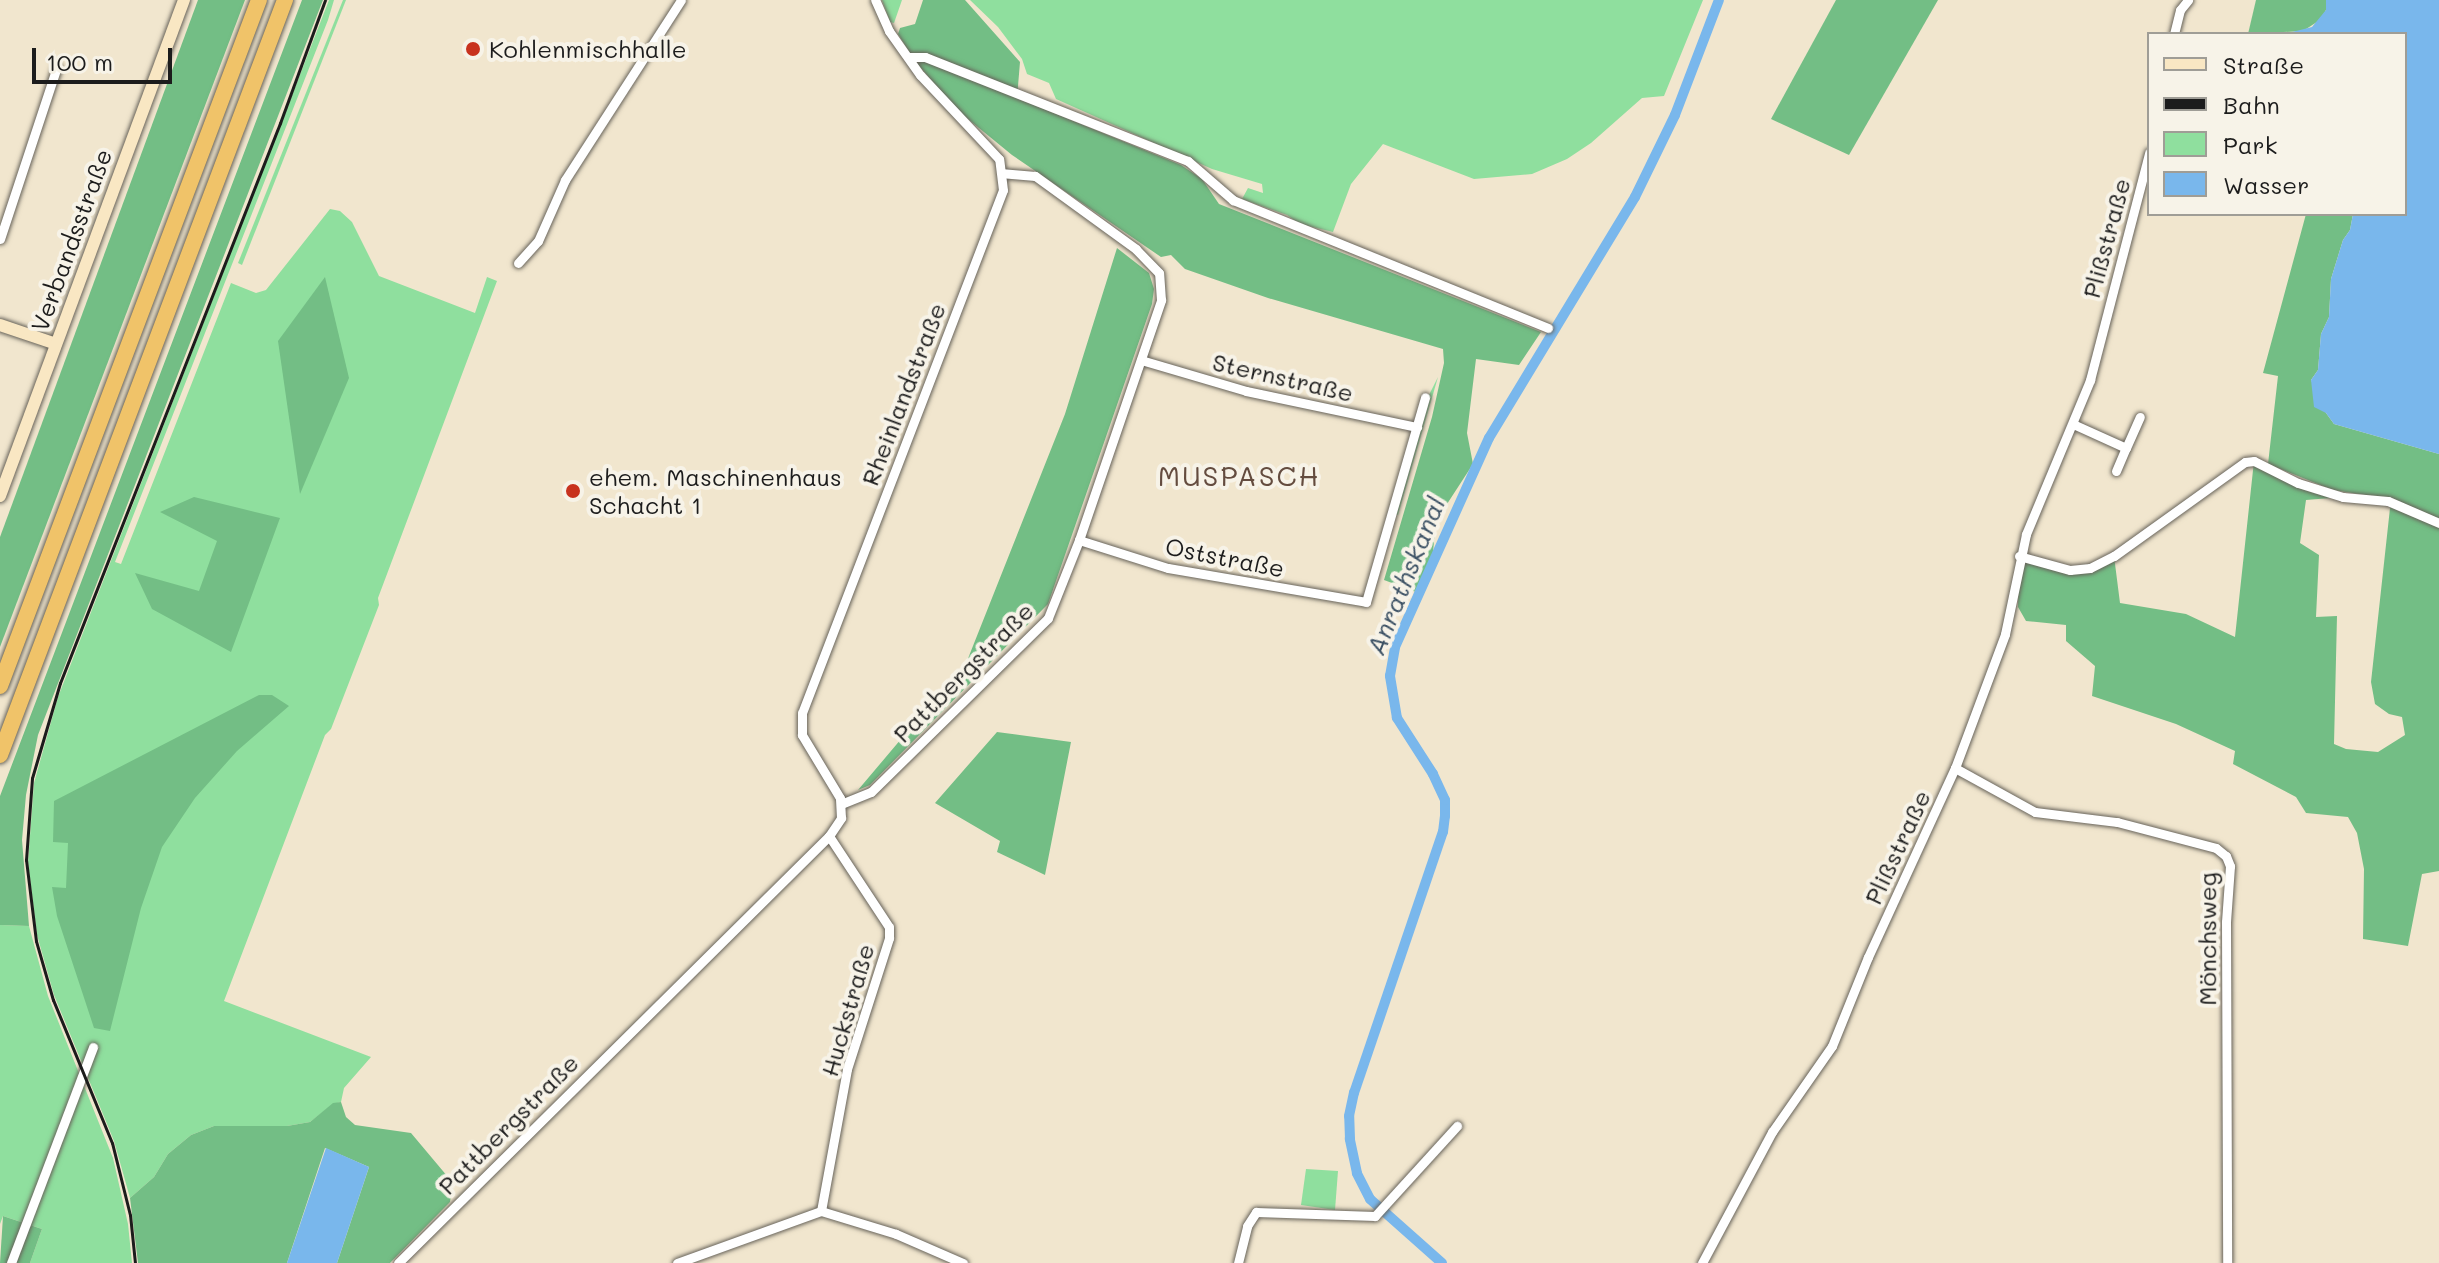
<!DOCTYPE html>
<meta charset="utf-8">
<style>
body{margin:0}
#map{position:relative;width:2439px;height:1263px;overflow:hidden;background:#f1e6ce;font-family:Mali,sans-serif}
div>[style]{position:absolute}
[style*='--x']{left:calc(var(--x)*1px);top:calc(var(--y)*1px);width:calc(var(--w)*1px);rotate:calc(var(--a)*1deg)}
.green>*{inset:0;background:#8fdf9e}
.forest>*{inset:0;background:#73be85}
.water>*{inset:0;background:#79b7ec}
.canal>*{height:10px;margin:-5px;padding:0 5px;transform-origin:5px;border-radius:5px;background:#79b7ec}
.roads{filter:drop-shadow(0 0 2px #67635a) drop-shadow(0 0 2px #67635a)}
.street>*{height:9px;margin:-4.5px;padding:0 4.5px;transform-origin:4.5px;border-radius:4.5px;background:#fff}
.secondary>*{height:12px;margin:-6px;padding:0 6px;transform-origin:6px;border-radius:6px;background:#f9e7c3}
.highway>*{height:16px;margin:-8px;padding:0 8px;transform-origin:8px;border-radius:8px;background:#f0c369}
.rail>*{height:3px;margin:-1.5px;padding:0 1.5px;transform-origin:1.5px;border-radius:1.5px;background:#1c1c1c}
.dots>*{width:22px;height:22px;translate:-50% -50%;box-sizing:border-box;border:4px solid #f7f3e8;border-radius:50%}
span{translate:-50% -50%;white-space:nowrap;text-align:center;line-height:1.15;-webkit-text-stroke:8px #f7f3e8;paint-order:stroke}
.poi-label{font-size:24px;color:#1c1c1c}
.left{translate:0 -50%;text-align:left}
.street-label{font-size:24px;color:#1c1c1c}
.water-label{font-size:26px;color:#3d5265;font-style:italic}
.quarter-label{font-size:28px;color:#644c3f;letter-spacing:2px}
.legend{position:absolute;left:2147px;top:32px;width:260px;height:184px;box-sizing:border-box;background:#f7f3e8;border:2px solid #9f9d96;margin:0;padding:10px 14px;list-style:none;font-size:24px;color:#1c1c1c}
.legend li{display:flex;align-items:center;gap:16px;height:40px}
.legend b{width:40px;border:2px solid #9f9d96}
.scale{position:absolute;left:32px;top:48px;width:140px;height:36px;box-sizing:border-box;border:4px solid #1c1c1c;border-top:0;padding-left:10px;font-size:24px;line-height:28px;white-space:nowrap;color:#1c1c1c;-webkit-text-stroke:6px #f7f3e8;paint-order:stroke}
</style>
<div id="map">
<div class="green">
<div style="clip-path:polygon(329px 0,334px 0,328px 20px,115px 562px,121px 564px,231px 283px,256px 293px,266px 290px,330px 209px,340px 211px,352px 222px,379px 276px,475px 313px,487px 277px,497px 281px,378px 598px,379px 605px,331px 729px,325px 735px,224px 1001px,371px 1057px,344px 1088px,341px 1102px,333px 1104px,310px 1122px,287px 1126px,214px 1126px,191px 1135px,168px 1154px,154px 1177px,130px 1198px,114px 1141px,54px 995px,37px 935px,28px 862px,34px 783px,58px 697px)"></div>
<div style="clip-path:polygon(343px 0,346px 0,242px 265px,238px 263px)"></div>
<div style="clip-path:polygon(882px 0,902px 0,894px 23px,890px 22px)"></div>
<div style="clip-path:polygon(970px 0,1703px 0,1664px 96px,1642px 98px,1591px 143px,1567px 159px,1532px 174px,1474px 179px,1383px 144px,1351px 184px,1333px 232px,1300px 224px,1287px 215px,1242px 199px,1248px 188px,1263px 193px,1262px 184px,1212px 169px,1056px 99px,1049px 83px,1027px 74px,1022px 59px,998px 27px)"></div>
<div style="clip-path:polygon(1438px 377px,1398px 515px,1395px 514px,1424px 405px)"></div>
<div style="clip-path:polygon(0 925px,29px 926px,48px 996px,113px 1158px,128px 1224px,132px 1263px,30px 1263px,42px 1229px,3px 1216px,0 1224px)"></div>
<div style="clip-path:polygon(1306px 1169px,1338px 1171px,1335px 1210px,1301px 1205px)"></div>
</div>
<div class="forest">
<div style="clip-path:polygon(198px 0,245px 0,0 647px,0 537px)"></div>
<div style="clip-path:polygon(302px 0,323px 0,38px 735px,26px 795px,22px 840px,29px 926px,0 925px,0 796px)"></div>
<div style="clip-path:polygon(923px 0,965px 0,1020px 62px,1017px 98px,1181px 165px,1202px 179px,1219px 204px,1541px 332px,1519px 365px,1476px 359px,1467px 433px,1473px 464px,1436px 521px,1433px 552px,1416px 592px,1384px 580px,1432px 417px,1444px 363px,1443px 349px,1268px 298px,1185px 269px,1171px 255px,1161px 257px,1012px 155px,957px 110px,915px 61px,898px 34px,900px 28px,915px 24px)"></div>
<div style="clip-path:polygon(1836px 0,1938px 0,1849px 155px,1771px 119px)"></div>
<div style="clip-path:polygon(2256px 0,2326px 0,2326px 10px,2320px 20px,2303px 31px,2248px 34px)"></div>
<div style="clip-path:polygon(2306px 214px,2353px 214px,2350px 230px,2343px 240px,2331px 279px,2329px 317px,2321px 334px,2318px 370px,2311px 380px,2326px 413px,2334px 424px,2439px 454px,2439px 871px,2422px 874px,2408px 946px,2363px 939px,2364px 869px,2357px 833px,2348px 817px,2306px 813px,2296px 797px,2233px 764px,2235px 751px,2176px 724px,2092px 696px,2095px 666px,2066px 641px,2066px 625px,2026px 621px,2018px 607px,2019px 556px,2070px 570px,2114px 556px,2120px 603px,2186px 614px,2235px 637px,2254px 461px,2343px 497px,2306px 500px,2300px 543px,2319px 555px,2316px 617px,2337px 616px,2334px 744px,2346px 749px,2378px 752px,2405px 735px,2402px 717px,2389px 714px,2375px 704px,2371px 682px,2391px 499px,2333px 490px,2268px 464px,2278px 376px,2263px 373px)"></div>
<div style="clip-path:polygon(1117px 248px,1149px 273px,1154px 289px,1152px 304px,1048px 604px,870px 785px,858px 790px,967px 661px,1065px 414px)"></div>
<div style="clip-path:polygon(325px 277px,349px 378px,300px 494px,278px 341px)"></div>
<div style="clip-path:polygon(194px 497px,280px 518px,231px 652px,152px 609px,135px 573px,199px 591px,217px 541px,160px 512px)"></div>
<div style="clip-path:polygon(259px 695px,272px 695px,289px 706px,237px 751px,195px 798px,162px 847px,141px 908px,110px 1031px,94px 1028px,57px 916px,52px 887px,66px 888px,68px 843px,53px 842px,54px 801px)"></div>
<div style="clip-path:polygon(997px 732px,1071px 742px,1045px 875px,997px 852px,1000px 841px,935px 803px)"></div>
<div style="clip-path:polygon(341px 1102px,346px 1117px,355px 1125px,411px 1133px,453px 1183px,450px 1202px,390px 1263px,337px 1263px,369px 1167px,325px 1148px,287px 1263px,138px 1263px,130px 1198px,154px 1177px,168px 1154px,191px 1135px,214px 1126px,287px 1126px,310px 1122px,333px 1103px)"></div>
<div style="clip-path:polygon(3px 1216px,42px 1229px,30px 1263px,0 1263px)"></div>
</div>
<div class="water">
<div style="clip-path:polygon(2326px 0,2439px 0,2439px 454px,2334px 424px,2326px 413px,2314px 407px,2311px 380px,2318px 370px,2321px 334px,2329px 317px,2331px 279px,2343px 240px,2350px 230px,2353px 214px,2405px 214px,2405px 34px,2284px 34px,2312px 27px,2326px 10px)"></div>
<div style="clip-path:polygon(326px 1148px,369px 1167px,337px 1263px,287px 1263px)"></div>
</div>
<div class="canal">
<div style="--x:1442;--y:1263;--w:96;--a:-138.4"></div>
<div style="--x:1370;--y:1199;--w:29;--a:-117"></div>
<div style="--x:1357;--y:1173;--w:35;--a:-102"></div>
<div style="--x:1350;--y:1139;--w:23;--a:-92"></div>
<div style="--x:1349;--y:1116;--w:24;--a:-78"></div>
<div style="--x:1354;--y:1093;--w:276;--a:-71.2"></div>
<div style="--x:1443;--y:832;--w:16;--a:-83"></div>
<div style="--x:1445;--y:816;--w:16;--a:-90"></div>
<div style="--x:1445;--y:800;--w:29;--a:-115"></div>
<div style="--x:1433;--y:774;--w:67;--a:-122.7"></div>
<div style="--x:1397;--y:718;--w:43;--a:-99.5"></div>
<div style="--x:1390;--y:676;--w:29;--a:-80"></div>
<div style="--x:1395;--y:647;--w:229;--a:-65.8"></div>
<div style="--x:1489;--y:438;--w:282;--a:-58.8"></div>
<div style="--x:1635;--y:197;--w:91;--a:-64"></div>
<div style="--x:1675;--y:115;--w:123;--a:-69.1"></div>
</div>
<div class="roads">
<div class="street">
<div style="--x:2174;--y:34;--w:25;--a:-76"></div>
<div style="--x:2180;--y:10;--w:13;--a:-51"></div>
<div style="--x:908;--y:57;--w:17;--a:0"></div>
<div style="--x:925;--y:57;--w:283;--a:21.6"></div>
<div style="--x:1188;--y:161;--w:60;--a:40.9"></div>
<div style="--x:1233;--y:200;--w:340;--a:22.1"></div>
<div style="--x:0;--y:239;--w:181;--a:-71.7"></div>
<div style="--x:518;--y:263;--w:30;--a:-48"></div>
<div style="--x:538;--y:241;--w:67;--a:-66.1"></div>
<div style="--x:565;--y:180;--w:214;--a:-57.2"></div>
<div style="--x:1141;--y:360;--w:109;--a:16.4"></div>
<div style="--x:1246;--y:391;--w:175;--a:11.9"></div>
<div style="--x:2073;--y:424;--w:58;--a:24.4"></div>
<div style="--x:2126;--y:448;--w:34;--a:-66"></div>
<div style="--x:2116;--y:471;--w:25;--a:-67"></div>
<div style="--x:1079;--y:540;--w:93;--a:17.5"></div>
<div style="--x:1168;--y:568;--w:201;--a:9.7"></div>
<div style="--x:1366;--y:602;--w:213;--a:-73.9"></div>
<div style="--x:2019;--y:556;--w:53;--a:15.4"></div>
<div style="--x:2070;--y:570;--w:20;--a:-6"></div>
<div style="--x:2090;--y:568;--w:27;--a:-27"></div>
<div style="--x:2114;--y:556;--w:161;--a:-35.7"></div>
<div style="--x:2245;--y:462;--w:9;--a:-6"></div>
<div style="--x:2254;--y:461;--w:49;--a:26.6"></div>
<div style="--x:2298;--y:483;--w:47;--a:17.3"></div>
<div style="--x:2343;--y:497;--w:45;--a:5.1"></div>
<div style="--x:2388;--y:501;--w:56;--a:23.3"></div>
<div style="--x:1955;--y:768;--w:91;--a:28.8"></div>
<div style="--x:2035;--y:812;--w:83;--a:7"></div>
<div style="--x:2117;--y:822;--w:102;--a:14.7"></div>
<div style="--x:2216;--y:848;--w:13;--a:39"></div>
<div style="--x:2226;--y:856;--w:11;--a:68"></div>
<div style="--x:2230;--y:866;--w:56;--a:94.1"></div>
<div style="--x:2226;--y:922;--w:341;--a:89.8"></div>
<div style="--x:841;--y:804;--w:32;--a:-22"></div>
<div style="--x:871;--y:792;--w:248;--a:-44.5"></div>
<div style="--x:1048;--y:618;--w:84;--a:-68.3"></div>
<div style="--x:1079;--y:540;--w:254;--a:-71.1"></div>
<div style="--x:1161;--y:300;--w:27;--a:-94"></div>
<div style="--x:1159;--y:273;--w:33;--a:-134"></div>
<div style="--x:1136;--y:249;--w:125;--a:-144.1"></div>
<div style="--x:1035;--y:176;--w:32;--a:-175"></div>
<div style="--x:821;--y:1211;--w:144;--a:-79.6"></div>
<div style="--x:847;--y:1069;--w:138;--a:-72.2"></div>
<div style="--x:889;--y:938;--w:11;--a:-90"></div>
<div style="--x:889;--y:927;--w:109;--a:-123.4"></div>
<div style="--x:11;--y:1263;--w:231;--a:-69.2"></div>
<div style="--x:398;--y:1263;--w:607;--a:-44.73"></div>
<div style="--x:829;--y:836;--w:22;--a:-56"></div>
<div style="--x:841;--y:818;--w:20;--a:-93"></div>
<div style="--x:840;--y:798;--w:74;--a:-121.1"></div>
<div style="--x:802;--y:735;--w:22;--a:-90"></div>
<div style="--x:802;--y:713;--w:560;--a:-68.98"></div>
<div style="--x:1003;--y:190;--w:31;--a:-97"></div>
<div style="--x:999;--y:159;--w:115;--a:-133.2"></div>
<div style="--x:920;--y:75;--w:54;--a:-125.2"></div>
<div style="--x:889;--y:31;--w:34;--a:-114"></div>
<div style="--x:677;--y:1263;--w:153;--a:-19.9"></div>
<div style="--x:821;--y:1211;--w:78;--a:17"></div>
<div style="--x:896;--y:1234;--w:73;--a:23.4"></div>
<div style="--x:1238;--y:1263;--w:38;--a:-76"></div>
<div style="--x:1247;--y:1226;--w:17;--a:-57"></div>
<div style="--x:1256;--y:1212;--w:119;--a:1.9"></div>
<div style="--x:1375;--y:1216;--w:122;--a:-47.7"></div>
<div style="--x:1702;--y:1263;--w:149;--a:-61.9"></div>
<div style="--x:1772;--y:1132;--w:105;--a:-55.1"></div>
<div style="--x:1832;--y:1046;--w:96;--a:-68"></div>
<div style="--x:1868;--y:957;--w:208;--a:-65.3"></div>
<div style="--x:1955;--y:768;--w:143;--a:-69.5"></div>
<div style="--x:2005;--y:634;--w:102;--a:-78.1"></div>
<div style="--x:2026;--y:534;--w:167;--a:-67.4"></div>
<div style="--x:2090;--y:380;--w:235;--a:-75.4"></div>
</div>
<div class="secondary">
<div style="--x:0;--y:325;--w:59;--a:18.7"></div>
<div style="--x:0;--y:496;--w:529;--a:-69.65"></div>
</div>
<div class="highway">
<div style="--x:0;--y:686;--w:733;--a:-69.32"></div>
<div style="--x:0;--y:755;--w:807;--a:-69.32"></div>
</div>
</div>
<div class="rail">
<div style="--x:135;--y:1263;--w:48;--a:-95.9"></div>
<div style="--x:130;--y:1215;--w:74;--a:-104"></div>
<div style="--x:112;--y:1143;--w:155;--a:-112.4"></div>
<div style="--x:53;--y:1000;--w:61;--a:-106.1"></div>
<div style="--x:36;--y:941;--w:82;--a:-97"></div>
<div style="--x:26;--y:860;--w:82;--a:-85.8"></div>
<div style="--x:32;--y:778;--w:99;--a:-73.6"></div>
<div style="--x:60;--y:683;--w:602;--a:-68.55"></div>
<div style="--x:280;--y:123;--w:131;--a:-69.9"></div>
</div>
<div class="dots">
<div style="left:473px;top:49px;background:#c8321e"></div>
<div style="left:573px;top:491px;background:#c8321e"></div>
</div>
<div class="poi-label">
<span class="left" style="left:489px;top:49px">Kohlenmischhalle</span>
<span class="left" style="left:589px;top:491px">ehem. Maschinenhaus<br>Schacht 1</span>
</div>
<div class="street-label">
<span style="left:2106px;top:238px;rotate:-75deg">Plißstraße</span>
<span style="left:71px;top:240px;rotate:-70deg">Verbandsstraße</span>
<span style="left:1283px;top:377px;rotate:13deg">Sternstraße</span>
<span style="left:903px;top:394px;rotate:-69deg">Rheinlandstraße</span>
<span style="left:1225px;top:557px;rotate:11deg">Oststraße</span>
<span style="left:963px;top:672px;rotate:-45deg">Pattbergstraße</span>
<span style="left:1897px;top:847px;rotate:-65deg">Plißstraße</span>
<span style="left:2207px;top:939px;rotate:-90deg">Mönchsweg</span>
<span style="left:847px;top:1010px;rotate:-74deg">Huckstraße</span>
<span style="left:508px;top:1124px;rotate:-45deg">Pattbergstraße</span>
</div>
<div class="water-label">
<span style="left:1406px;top:576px;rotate:-68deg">Anrathskanal</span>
</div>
<div class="quarter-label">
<span style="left:1239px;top:475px">MUSPASCH</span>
</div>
<ul class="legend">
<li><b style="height:10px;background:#f9e7c3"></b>Straße</li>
<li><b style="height:10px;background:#1c1c1c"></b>Bahn</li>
<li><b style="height:22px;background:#8fdf9e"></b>Park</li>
<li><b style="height:22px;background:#79b7ec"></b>Wasser</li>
</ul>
<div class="scale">100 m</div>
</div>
